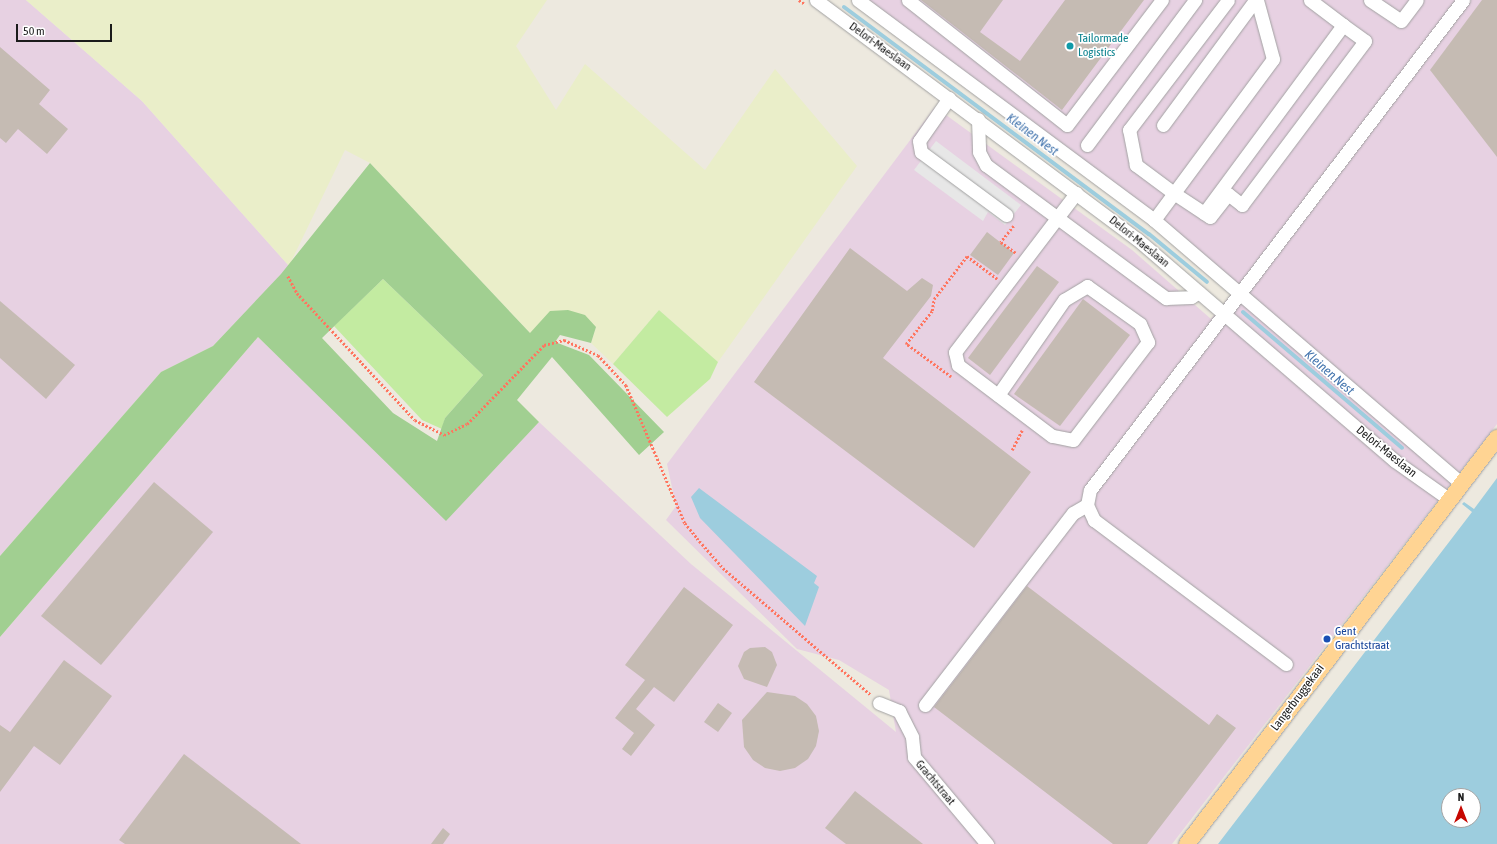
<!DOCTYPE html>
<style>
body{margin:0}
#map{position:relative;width:1497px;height:844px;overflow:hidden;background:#ede9df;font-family:"Asap Condensed",sans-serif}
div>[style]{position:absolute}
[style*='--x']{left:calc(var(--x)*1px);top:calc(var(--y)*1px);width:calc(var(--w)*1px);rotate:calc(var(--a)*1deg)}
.industrial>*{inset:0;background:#e7d1e2}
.farmland>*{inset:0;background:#eaeec9}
.grass>*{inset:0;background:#c3eba1}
.forest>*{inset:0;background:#a1cf91}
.parking>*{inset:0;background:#e7e7e7}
.water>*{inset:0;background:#9dcdde}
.stream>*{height:4px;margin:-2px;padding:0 2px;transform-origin:2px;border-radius:2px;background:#9dcdde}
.building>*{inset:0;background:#c5bbb3}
.path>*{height:2.5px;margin-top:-1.25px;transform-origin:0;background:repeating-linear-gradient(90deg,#ff755f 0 2px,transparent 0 4px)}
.roads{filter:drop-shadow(0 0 1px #a2a2a2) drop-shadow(0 0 1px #a2a2a2)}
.minor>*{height:13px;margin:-6.5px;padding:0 6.5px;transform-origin:6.5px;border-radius:6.5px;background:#fff}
.major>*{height:16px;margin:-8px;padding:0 8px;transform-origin:8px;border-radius:8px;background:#ffd493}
.dots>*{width:11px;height:11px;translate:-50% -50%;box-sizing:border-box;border:2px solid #fff;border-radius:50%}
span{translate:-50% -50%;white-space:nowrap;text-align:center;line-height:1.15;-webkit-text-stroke:3.5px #fff;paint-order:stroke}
.culture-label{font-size:12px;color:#0d838f}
.left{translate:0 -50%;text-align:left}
.street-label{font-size:12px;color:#1b1b1b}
.transit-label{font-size:12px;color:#164399}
.water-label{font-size:13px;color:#4475ae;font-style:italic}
.north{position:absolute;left:1441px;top:788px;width:40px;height:40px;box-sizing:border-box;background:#fff;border:1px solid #a4a4a4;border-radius:50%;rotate:0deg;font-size:11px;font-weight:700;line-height:16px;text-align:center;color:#1b1b1b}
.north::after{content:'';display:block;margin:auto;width:14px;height:18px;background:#c60700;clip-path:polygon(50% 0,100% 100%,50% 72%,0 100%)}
.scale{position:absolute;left:16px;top:24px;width:96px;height:18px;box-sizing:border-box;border:2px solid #1b1b1b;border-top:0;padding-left:5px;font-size:12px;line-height:14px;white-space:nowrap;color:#1b1b1b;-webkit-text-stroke:3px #fff;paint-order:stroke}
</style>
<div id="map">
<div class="industrial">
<div style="clip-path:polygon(0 0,26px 0,142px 101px,289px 266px,213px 346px,161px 372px,0 556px)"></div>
<div style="clip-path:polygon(869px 0,1497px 0,1497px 424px,1172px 844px,0 844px,0 637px,258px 337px,446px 520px,539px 422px,691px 564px,896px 732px,889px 690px,839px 660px,797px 649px,666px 520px,676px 506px,667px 464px,935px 107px,1132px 250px,1211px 319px,1238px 286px)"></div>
</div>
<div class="farmland">
<div style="clip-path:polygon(26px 0,547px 0,516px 46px,556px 110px,585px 64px,705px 170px,775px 69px,857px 166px,718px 362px,659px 310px,613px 364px,591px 343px,596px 327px,530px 333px,370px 163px,345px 150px,289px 266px,142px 101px)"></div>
</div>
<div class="grass">
<div style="clip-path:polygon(383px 279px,483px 375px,445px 418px,442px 429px,422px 420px,334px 326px)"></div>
<div style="clip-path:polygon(659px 310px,718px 362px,710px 379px,667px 417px,613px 364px)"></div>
</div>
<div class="forest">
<div style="clip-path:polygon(evenodd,370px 163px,530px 333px,550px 311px,568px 310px,585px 315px,596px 327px,591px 343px,560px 335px,555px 342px,589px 355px,664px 432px,639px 455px,552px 357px,517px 400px,539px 422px,446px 521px,258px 337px,0 637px,0 556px,161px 372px,213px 346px,281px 274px,370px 163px,383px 279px,483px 375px,445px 418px,437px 441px,393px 413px,322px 338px,383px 279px)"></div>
</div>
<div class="parking">
<div style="clip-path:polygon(936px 141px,1021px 205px,1005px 225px,988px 212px,983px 221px,914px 170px)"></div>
</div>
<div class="water">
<div style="clip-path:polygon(evenodd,1497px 478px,1497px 844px,1218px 844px,1472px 512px,1462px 504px,1464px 502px,1474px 509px,1497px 478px,1449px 796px,1473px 796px,1473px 820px,1449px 820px,1449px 796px)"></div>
<div style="clip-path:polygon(699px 488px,817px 576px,814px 583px,819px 587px,805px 626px,700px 518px,691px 497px)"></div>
</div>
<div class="stream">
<div style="--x:844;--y:7;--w:380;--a:36.7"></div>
<div style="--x:1149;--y:234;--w:75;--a:39.6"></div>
<div style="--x:1243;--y:312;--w:209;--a:40.5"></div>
</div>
<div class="building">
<div style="clip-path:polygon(921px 0,1003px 0,980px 32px,1020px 61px,1065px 0,1144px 0,1062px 110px)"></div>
<div style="clip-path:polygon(1482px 0,1497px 0,1497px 157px,1430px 70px)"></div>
<div style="clip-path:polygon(0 47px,50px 90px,39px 104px,68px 129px,47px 154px,18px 129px,6px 143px,0 138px)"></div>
<div style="clip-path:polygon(987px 232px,1014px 253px,998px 275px,970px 255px)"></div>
<div style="clip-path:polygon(850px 248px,907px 291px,922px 278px,933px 285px,931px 296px,883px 358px,1031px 472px,974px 548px,754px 382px)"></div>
<div style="clip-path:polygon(1037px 266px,1059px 282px,990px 375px,968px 358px)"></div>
<div style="clip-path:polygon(1083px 299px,1130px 335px,1060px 426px,1014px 394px)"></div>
<div style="clip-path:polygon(0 301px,75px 365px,46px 399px,0 358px)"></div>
<div style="clip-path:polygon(154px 482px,213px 532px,101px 665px,41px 616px)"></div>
<div style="clip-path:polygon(1027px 586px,1209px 725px,1217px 714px,1236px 728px,1147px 844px,1113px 844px,934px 707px)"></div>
<div style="clip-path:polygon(684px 587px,733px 625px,674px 702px,654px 687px,636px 709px,655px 725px,631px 756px,622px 749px,634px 733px,615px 718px,645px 680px,625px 665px)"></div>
<div style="clip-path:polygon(765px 647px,772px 652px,777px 665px,767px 687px,744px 679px,738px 666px,744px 652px,750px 648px)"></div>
<div style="clip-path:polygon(64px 660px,112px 696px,60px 765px,34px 746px,0 792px,0 725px,10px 732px)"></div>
<div style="clip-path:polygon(767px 692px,795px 696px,807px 704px,816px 716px,819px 731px,816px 746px,808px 759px,795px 768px,780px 771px,765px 768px,753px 760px,744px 747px,742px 720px)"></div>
<div style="clip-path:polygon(718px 703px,732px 713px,718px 732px,704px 722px)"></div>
<div style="clip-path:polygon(184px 754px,301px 844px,125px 844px,119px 840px)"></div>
<div style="clip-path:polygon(855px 791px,923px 844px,846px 844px,825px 828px)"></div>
<div style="clip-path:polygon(443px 828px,450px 834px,443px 844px,431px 844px)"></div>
</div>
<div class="path">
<div style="--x:799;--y:0;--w:7;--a:34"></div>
<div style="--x:1014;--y:226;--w:21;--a:129"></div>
<div style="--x:1001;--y:242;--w:19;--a:36"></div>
<div style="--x:288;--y:276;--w:19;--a:62"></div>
<div style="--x:297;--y:293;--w:173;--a:47.1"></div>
<div style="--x:415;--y:420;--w:33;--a:27"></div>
<div style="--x:444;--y:435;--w:25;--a:-26"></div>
<div style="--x:467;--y:424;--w:110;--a:-45.7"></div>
<div style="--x:544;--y:345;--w:21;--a:-14"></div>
<div style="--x:564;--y:340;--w:37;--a:24"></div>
<div style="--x:598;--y:355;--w:41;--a:47"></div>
<div style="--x:626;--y:385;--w:150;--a:66.9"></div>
<div style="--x:685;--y:523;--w:19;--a:51"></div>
<div style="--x:697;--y:538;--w:40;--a:49"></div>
<div style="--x:723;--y:568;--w:195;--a:40.6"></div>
<div style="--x:951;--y:377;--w:56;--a:-143.7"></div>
<div style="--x:906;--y:344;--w:42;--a:-51.8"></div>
<div style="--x:932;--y:311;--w:12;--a:-81"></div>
<div style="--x:934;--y:299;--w:54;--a:-52.5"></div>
<div style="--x:967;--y:256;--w:38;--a:37"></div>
<div style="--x:1012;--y:450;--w:22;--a:-63"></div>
</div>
<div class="roads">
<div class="minor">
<div style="--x:816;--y:0;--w:400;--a:36.7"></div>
<div style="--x:1137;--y:239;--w:340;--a:40.7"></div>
<div style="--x:1395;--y:461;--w:67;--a:35.3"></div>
<div style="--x:858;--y:0;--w:369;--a:36.6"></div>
<div style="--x:1154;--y:220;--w:406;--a:40.6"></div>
<div style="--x:908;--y:0;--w:202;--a:38.2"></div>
<div style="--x:1067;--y:125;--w:157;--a:-52.8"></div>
<div style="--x:1310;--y:0;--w:41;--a:37.1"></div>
<div style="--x:1370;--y:0;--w:37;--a:34"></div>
<div style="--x:1401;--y:21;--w:26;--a:-53"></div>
<div style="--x:949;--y:98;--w:52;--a:124.9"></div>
<div style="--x:919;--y:141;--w:11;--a:80"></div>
<div style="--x:921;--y:152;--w:106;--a:36.5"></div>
<div style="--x:978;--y:119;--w:33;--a:88"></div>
<div style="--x:979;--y:152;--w:15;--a:62"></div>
<div style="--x:986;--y:165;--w:224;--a:36.5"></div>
<div style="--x:1166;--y:298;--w:25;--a:-2"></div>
<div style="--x:1191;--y:297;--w:9;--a:-32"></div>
<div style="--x:1163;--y:125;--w:155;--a:-53.6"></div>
<div style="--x:1087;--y:145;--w:181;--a:-53.3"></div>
<div style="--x:1204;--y:213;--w:234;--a:-53.5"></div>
<div style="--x:1343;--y:25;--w:27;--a:36"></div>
<div style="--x:1365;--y:41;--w:205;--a:126.9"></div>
<div style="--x:1242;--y:205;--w:18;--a:-142"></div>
<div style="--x:1228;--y:194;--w:29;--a:128"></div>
<div style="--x:1210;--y:217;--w:42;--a:-146.7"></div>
<div style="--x:1175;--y:194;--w:49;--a:-143.4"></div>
<div style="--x:1136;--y:165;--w:36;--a:-101"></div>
<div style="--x:1129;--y:130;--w:163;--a:-52.7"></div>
<div style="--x:1154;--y:220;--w:200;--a:-53.5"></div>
<div style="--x:1273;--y:59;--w:61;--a:-105.2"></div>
<div style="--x:998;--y:395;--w:116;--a:-55.2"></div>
<div style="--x:1064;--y:300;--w:27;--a:-31"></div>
<div style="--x:1087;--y:286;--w:65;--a:35.6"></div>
<div style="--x:1140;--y:324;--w:20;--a:66"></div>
<div style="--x:1148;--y:342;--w:123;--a:127.4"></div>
<div style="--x:1073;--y:440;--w:21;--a:-169"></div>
<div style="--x:1052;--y:436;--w:118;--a:-142.9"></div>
<div style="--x:958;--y:365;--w:13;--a:-103"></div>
<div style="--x:955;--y:352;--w:200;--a:-52.7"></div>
<div style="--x:1087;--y:505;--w:17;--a:65"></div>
<div style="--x:1094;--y:520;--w:240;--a:36.9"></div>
<div style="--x:879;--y:703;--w:22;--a:22"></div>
<div style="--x:899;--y:711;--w:29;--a:63"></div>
<div style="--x:912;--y:737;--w:20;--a:84"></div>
<div style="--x:914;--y:757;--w:114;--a:50"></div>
<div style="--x:925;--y:705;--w:242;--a:-52.4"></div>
<div style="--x:1073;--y:513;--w:16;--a:-30"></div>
<div style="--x:1087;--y:505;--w:15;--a:-79"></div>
<div style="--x:1090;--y:490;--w:616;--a:-52.72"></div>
</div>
<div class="major">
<div style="--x:1187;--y:844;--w:511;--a:-52.64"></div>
</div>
</div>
<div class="dots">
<div style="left:1070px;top:46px;background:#0f9aa8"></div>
<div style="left:1327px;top:639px;background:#1a4fb4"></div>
</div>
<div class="culture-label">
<span class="left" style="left:1078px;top:46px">Tailormade<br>Logistics</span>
</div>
<div class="street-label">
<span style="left:880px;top:47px;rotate:36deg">Delori-Maeslaan</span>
<span style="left:1139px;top:242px;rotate:39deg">Delori-Maeslaan</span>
<span style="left:1386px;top:452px;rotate:39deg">Delori-Maeslaan</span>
<span style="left:1298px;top:698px;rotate:-53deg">Langerbruggekaai</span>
<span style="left:935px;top:783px;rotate:50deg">Grachtstraat</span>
</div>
<div class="transit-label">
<span class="left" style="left:1335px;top:639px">Gent<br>Grachtstraat</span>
</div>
<div class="water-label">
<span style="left:1032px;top:135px;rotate:37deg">Kleinen Nest</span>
<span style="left:1329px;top:373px;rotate:41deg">Kleinen Nest</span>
</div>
<div class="north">N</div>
<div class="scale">50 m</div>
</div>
